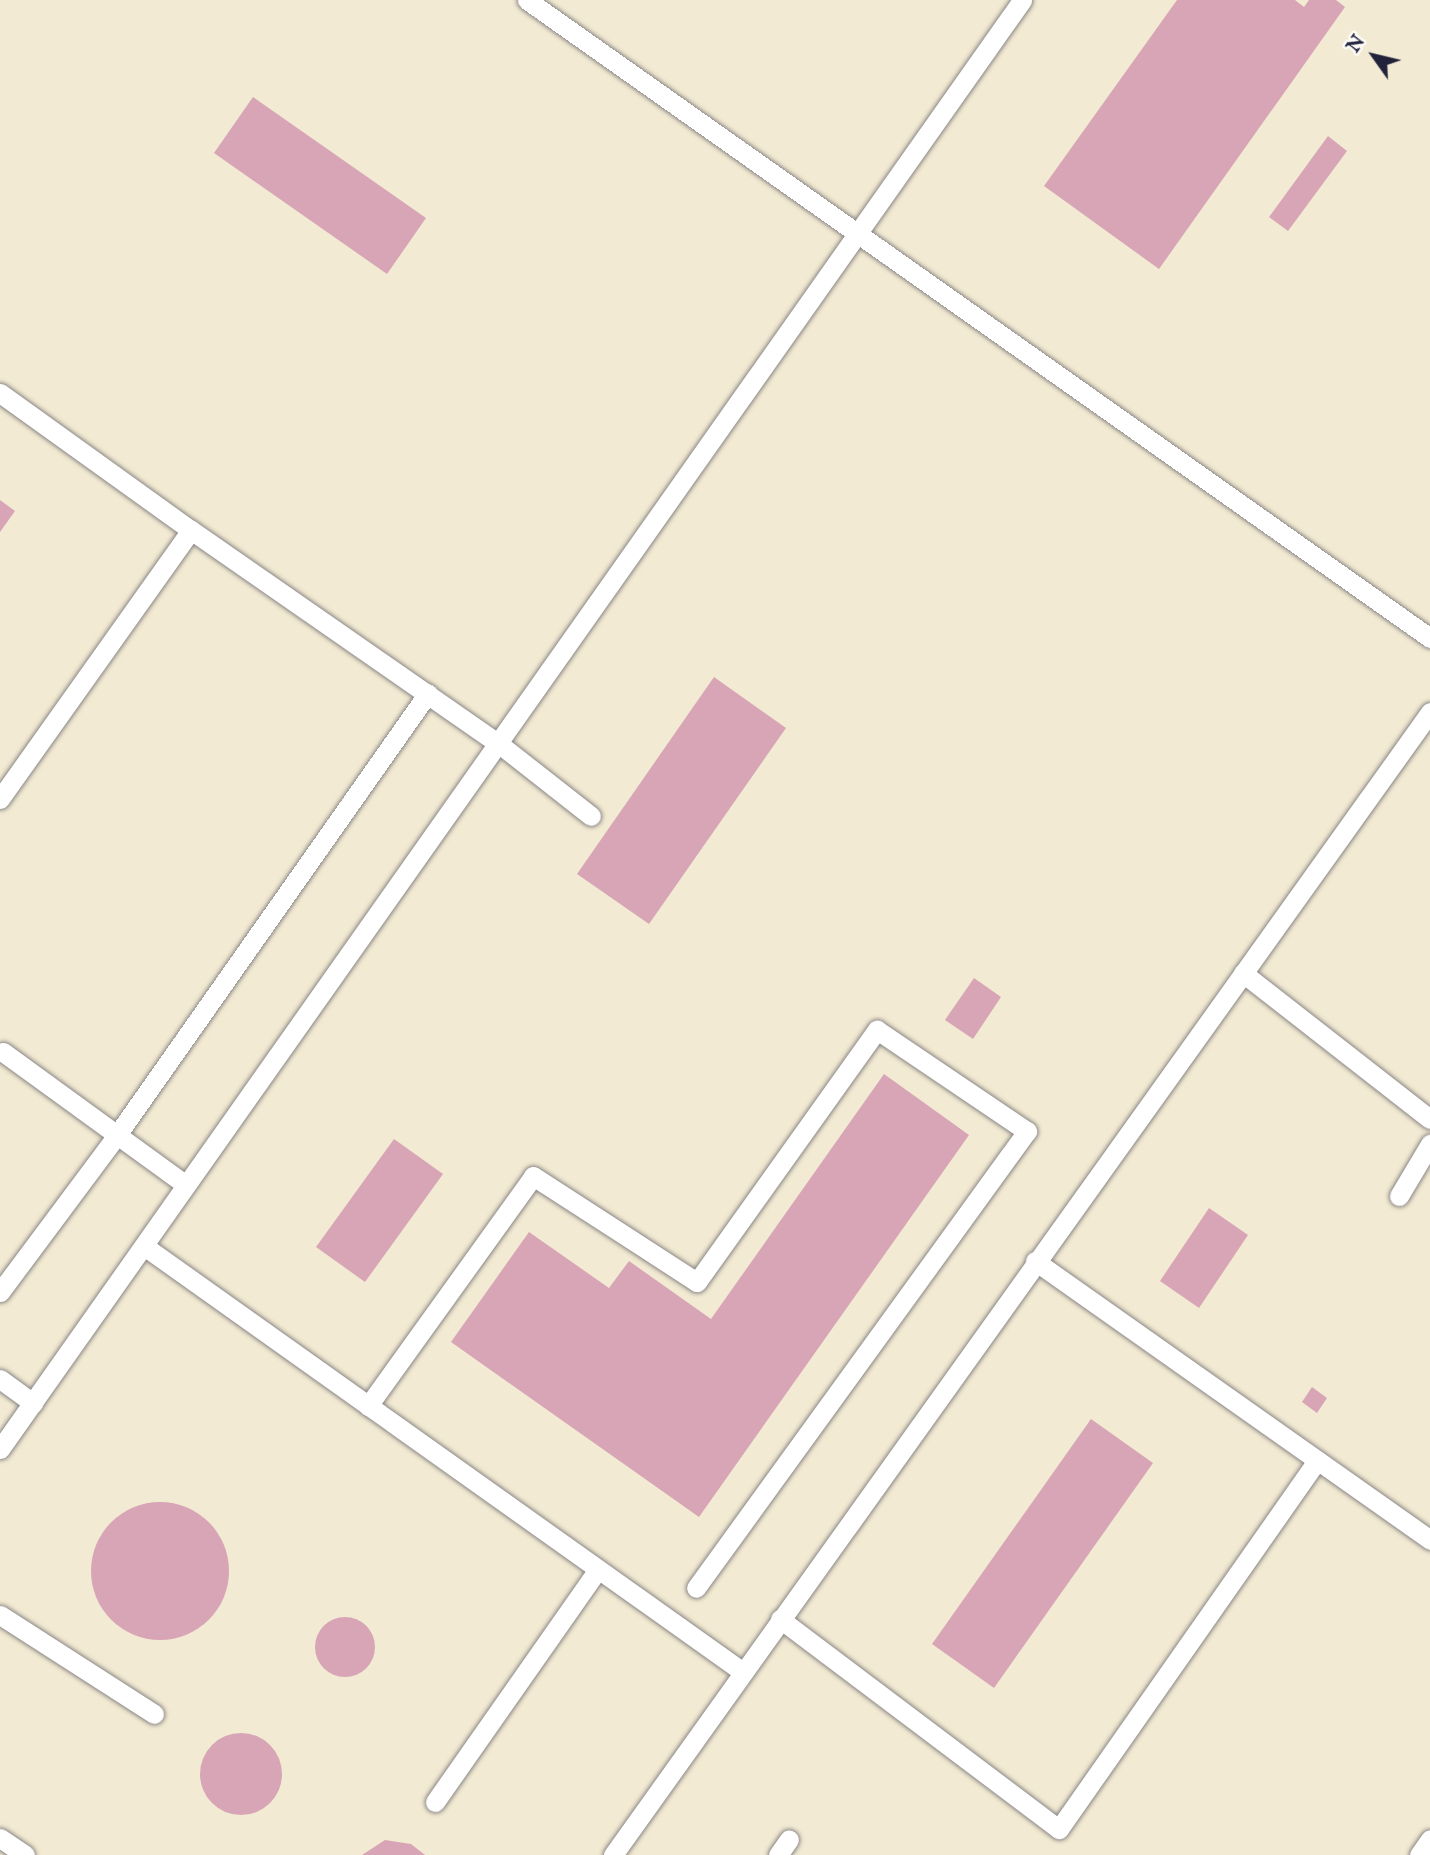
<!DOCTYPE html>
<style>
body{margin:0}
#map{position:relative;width:1430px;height:1855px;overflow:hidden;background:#f2ead2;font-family:"IM FELL English",serif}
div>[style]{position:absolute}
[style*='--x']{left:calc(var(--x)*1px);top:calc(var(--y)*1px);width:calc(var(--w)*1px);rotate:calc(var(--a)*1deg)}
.building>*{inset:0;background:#d8a5b7}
.round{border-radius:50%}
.roads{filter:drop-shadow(0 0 2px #8a8686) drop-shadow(0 0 2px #8a8686)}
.service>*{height:19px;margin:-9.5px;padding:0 9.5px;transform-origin:9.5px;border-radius:9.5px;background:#fff}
span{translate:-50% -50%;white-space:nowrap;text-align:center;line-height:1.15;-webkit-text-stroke:6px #fdfcf7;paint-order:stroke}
.north{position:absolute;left:1339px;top:21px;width:70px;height:70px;-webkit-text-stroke:5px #fdfcf7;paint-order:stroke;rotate:304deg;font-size:19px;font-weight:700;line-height:28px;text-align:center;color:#22223b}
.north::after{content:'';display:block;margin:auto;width:24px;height:32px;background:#22223b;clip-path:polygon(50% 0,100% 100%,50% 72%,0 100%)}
</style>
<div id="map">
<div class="building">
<div style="clip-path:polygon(1177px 0,1295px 0,1304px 7px,1309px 0,1336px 0,1345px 7px,1159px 269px,1044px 186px)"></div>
<div style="clip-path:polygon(253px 97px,426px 218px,387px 274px,214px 153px)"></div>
<div style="clip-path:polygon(1328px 136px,1347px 151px,1288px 231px,1269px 217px)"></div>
<div style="clip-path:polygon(0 500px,15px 511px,0 532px)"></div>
<div style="clip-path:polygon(714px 677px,786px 728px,649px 924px,577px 874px)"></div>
<div style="clip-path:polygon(974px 978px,1001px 997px,973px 1039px,945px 1020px)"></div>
<div style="clip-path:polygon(884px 1074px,969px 1135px,699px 1517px,451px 1342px,529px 1232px,609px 1288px,629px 1261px,711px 1319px)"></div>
<div style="clip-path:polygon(394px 1139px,443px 1174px,365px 1282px,316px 1247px)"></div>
<div style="clip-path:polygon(1209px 1208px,1248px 1235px,1199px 1308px,1160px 1281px)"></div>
<div style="clip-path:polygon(1312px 1387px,1327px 1398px,1317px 1413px,1302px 1402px)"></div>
<div style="clip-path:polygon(1091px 1419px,1153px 1463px,994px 1688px,932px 1644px)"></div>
<div class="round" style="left:91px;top:1502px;width:138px;height:138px"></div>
<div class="round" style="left:315px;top:1617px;width:60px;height:60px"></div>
<div class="round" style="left:200px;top:1733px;width:82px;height:82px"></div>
<div style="clip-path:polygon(385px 1840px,411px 1844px,425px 1855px,362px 1855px)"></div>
</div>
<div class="roads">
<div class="service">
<div style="--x:527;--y:0;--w:1106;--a:35.24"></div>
<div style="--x:0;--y:393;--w:235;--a:35.7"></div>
<div style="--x:191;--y:530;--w:330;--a:125.4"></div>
<div style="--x:191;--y:530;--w:374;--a:34.8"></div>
<div style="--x:498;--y:743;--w:118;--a:38.1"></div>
<div style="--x:1243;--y:973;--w:237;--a:38"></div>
<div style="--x:3;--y:1052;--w:226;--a:36"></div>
<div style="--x:1399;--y:1196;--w:61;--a:-59.2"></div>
<div style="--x:144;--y:1246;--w:735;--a:35.42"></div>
<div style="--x:1035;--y:1261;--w:484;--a:35.2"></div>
<div style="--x:0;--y:1292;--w:196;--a:-53.3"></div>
<div style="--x:117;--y:1135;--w:540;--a:-54.87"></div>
<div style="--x:0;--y:1379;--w:41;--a:36"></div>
<div style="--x:368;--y:1406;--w:283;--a:-54.3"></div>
<div style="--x:533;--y:1176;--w:195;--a:32.9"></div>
<div style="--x:697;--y:1282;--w:310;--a:-54.5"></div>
<div style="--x:877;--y:1030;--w:181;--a:34"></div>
<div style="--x:1027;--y:1131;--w:564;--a:125.92"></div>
<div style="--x:0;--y:1449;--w:1773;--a:-54.8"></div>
<div style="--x:0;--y:1615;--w:183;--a:32.7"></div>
<div style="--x:780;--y:1619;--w:349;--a:37"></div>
<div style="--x:1059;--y:1829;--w:450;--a:-55"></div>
<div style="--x:435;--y:1802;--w:284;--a:-55"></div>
<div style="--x:0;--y:1838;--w:30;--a:34"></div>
<div style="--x:613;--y:1855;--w:1405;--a:-54.44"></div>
<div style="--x:778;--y:1855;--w:19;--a:-55"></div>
<div style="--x:1419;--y:1855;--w:19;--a:-55"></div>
</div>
</div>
<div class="north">N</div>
</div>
